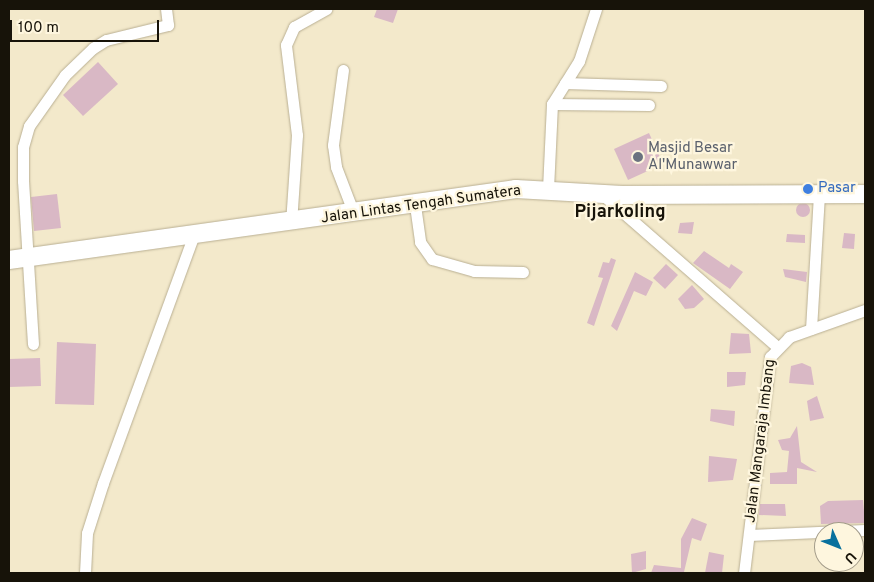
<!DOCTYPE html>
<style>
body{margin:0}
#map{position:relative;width:874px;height:582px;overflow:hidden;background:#f3e9cb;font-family:Overpass,sans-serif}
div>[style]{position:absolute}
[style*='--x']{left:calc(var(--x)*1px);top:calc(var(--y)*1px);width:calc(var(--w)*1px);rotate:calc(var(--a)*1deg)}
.building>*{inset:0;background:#d9b8c5}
.round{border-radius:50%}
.roads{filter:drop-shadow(0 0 1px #b9af93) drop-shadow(0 0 1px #b9af93)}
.minor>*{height:11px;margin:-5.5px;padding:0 5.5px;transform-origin:5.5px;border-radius:5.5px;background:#fff}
.highway>*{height:18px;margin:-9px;padding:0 9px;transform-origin:9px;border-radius:9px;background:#fff}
.dots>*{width:14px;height:14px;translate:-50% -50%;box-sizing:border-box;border:2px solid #fef6de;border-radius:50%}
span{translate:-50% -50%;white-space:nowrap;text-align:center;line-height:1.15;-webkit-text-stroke:4.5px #fef6de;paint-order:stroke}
.worship-label{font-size:15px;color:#5b616d}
.left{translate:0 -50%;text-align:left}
.shop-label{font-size:15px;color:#366cbe}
.street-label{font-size:15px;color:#171309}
.quarter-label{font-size:18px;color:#171309;font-weight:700}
.frame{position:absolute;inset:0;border:10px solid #171309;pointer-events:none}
.north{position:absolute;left:814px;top:522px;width:50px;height:50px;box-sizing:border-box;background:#fef6de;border:1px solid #a29b89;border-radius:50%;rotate:134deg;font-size:14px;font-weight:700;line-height:20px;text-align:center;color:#171309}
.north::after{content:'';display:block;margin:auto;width:18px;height:22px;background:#08709d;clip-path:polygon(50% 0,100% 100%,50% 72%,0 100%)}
.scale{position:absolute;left:10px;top:20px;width:149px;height:22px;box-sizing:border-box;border:2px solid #171309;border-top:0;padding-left:6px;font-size:15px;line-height:18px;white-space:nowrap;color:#171309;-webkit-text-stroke:4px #fef6de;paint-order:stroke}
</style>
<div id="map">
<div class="building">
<div style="clip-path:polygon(377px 9px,398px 9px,393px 23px,374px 17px)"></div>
<div style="clip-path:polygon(98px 62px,118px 84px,83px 116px,63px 95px)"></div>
<div style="clip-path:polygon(649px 133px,663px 164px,628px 180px,614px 149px)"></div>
<div style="clip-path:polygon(57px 194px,61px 228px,34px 231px,31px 197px)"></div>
<div class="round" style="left:796px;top:203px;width:14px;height:14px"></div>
<div style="clip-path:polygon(694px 222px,692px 234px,678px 233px,680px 223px)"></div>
<div style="clip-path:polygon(844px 233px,855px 234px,854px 249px,842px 248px)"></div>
<div style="clip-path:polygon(787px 234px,805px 235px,805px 243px,786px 242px)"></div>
<div style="clip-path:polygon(704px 251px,729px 268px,731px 264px,743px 272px,730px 289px,693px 263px)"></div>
<div style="clip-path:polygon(611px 258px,616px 260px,594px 326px,587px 323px,603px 278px,598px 277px,603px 262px,609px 263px)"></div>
<div style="clip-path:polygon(666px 264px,678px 275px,665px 289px,653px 278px)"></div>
<div style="clip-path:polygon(783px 269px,807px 272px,806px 282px,785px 277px)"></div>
<div style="clip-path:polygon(635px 272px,653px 282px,646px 296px,634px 291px,617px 331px,611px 326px)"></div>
<div style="clip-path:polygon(692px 285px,704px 299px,694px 308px,685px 309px,678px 299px)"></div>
<div style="clip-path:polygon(731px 333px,749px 334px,751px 353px,729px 354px)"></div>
<div style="clip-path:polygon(57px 342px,96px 344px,94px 405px,55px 404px)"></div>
<div style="clip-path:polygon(40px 358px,41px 386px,9px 387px,9px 359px)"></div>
<div style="clip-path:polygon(802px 363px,811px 367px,814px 385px,789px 383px,791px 366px)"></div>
<div style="clip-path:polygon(727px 372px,746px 372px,745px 385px,727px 387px)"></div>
<div style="clip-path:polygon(817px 396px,824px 418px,810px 421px,807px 401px)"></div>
<div style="clip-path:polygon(711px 409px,735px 411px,734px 426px,710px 421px)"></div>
<div style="clip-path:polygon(797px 426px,801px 462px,817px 472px,797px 468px,797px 484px,770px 484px,770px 473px,787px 472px,789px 451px,782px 450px,778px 440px,790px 438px)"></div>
<div style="clip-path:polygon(709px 456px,737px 459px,733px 480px,708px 482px)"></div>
<div style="clip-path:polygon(863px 500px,865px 523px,821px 524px,820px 506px,828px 501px)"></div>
<div style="clip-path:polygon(760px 504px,785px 504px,786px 516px,759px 515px)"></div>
<div style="clip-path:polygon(692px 518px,707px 524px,701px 541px,692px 538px,684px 572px,651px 573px,654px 565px,681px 568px,681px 539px)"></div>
<div style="clip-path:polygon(646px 551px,646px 569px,632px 573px,631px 554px)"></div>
<div style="clip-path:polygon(709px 552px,724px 555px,722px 573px,705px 573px)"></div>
</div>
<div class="roads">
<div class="minor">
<div style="--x:343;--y:70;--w:76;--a:97.6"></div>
<div style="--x:333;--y:145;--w:22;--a:82"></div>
<div style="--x:336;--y:167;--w:50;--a:69"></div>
<div style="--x:565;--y:83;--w:96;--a:1.8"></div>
<div style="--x:552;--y:104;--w:51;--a:-57.9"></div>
<div style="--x:579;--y:61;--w:55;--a:-71.9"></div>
<div style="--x:548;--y:189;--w:85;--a:-87.3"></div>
<div style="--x:552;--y:104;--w:97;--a:0.6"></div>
<div style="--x:602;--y:194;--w:231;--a:41.1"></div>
<div style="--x:415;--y:205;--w:37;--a:82"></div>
<div style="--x:420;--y:242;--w:21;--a:55"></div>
<div style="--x:432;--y:259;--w:44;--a:15.9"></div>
<div style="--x:474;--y:271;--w:49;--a:1.2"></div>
<div style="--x:291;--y:223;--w:88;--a:-86.1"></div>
<div style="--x:297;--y:135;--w:91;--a:-97"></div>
<div style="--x:286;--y:45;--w:20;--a:-66"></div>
<div style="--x:294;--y:27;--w:37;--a:-29"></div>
<div style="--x:811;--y:329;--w:133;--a:-86.6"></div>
<div style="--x:33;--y:344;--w:163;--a:-93.5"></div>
<div style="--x:23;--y:181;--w:34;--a:-90"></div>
<div style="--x:23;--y:147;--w:22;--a:-74"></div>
<div style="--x:29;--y:126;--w:62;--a:-54.8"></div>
<div style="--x:65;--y:75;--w:39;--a:-44"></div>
<div style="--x:93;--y:48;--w:15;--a:-32"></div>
<div style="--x:106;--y:40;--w:64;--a:-13.6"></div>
<div style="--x:168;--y:25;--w:16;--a:-97"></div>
<div style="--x:749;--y:535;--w:116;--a:-2.5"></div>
<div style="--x:85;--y:573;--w:40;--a:-87.1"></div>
<div style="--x:87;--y:533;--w:52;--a:-72.3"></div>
<div style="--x:103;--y:483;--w:264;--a:-69.9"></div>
<div style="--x:744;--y:573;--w:218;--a:-83.1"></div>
<div style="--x:770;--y:357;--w:28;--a:-46"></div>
<div style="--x:789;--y:337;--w:81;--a:-19.6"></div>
</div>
<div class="highway">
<div style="--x:9;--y:260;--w:512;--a:-7.97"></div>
<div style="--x:516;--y:189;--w:106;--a:3.2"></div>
<div style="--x:622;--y:195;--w:243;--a:-0.2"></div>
</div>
</div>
<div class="dots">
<div style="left:638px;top:157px;background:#6b7280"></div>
<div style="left:808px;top:189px;background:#3f7fe0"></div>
</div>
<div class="worship-label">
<span class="left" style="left:648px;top:157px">Masjid Besar<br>Al'Munawwar</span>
</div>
<div class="shop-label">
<span class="left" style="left:818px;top:189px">Pasar</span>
</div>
<div class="street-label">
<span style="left:421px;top:205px;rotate:-8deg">Jalan Lintas Tengah Sumatera</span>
<span style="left:761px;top:441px;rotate:-83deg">Jalan Mangaraja Imbang</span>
</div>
<div class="quarter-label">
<span style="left:620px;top:213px">Pijarkoling</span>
</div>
<div class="frame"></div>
<div class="north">U</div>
<div class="scale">100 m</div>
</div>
